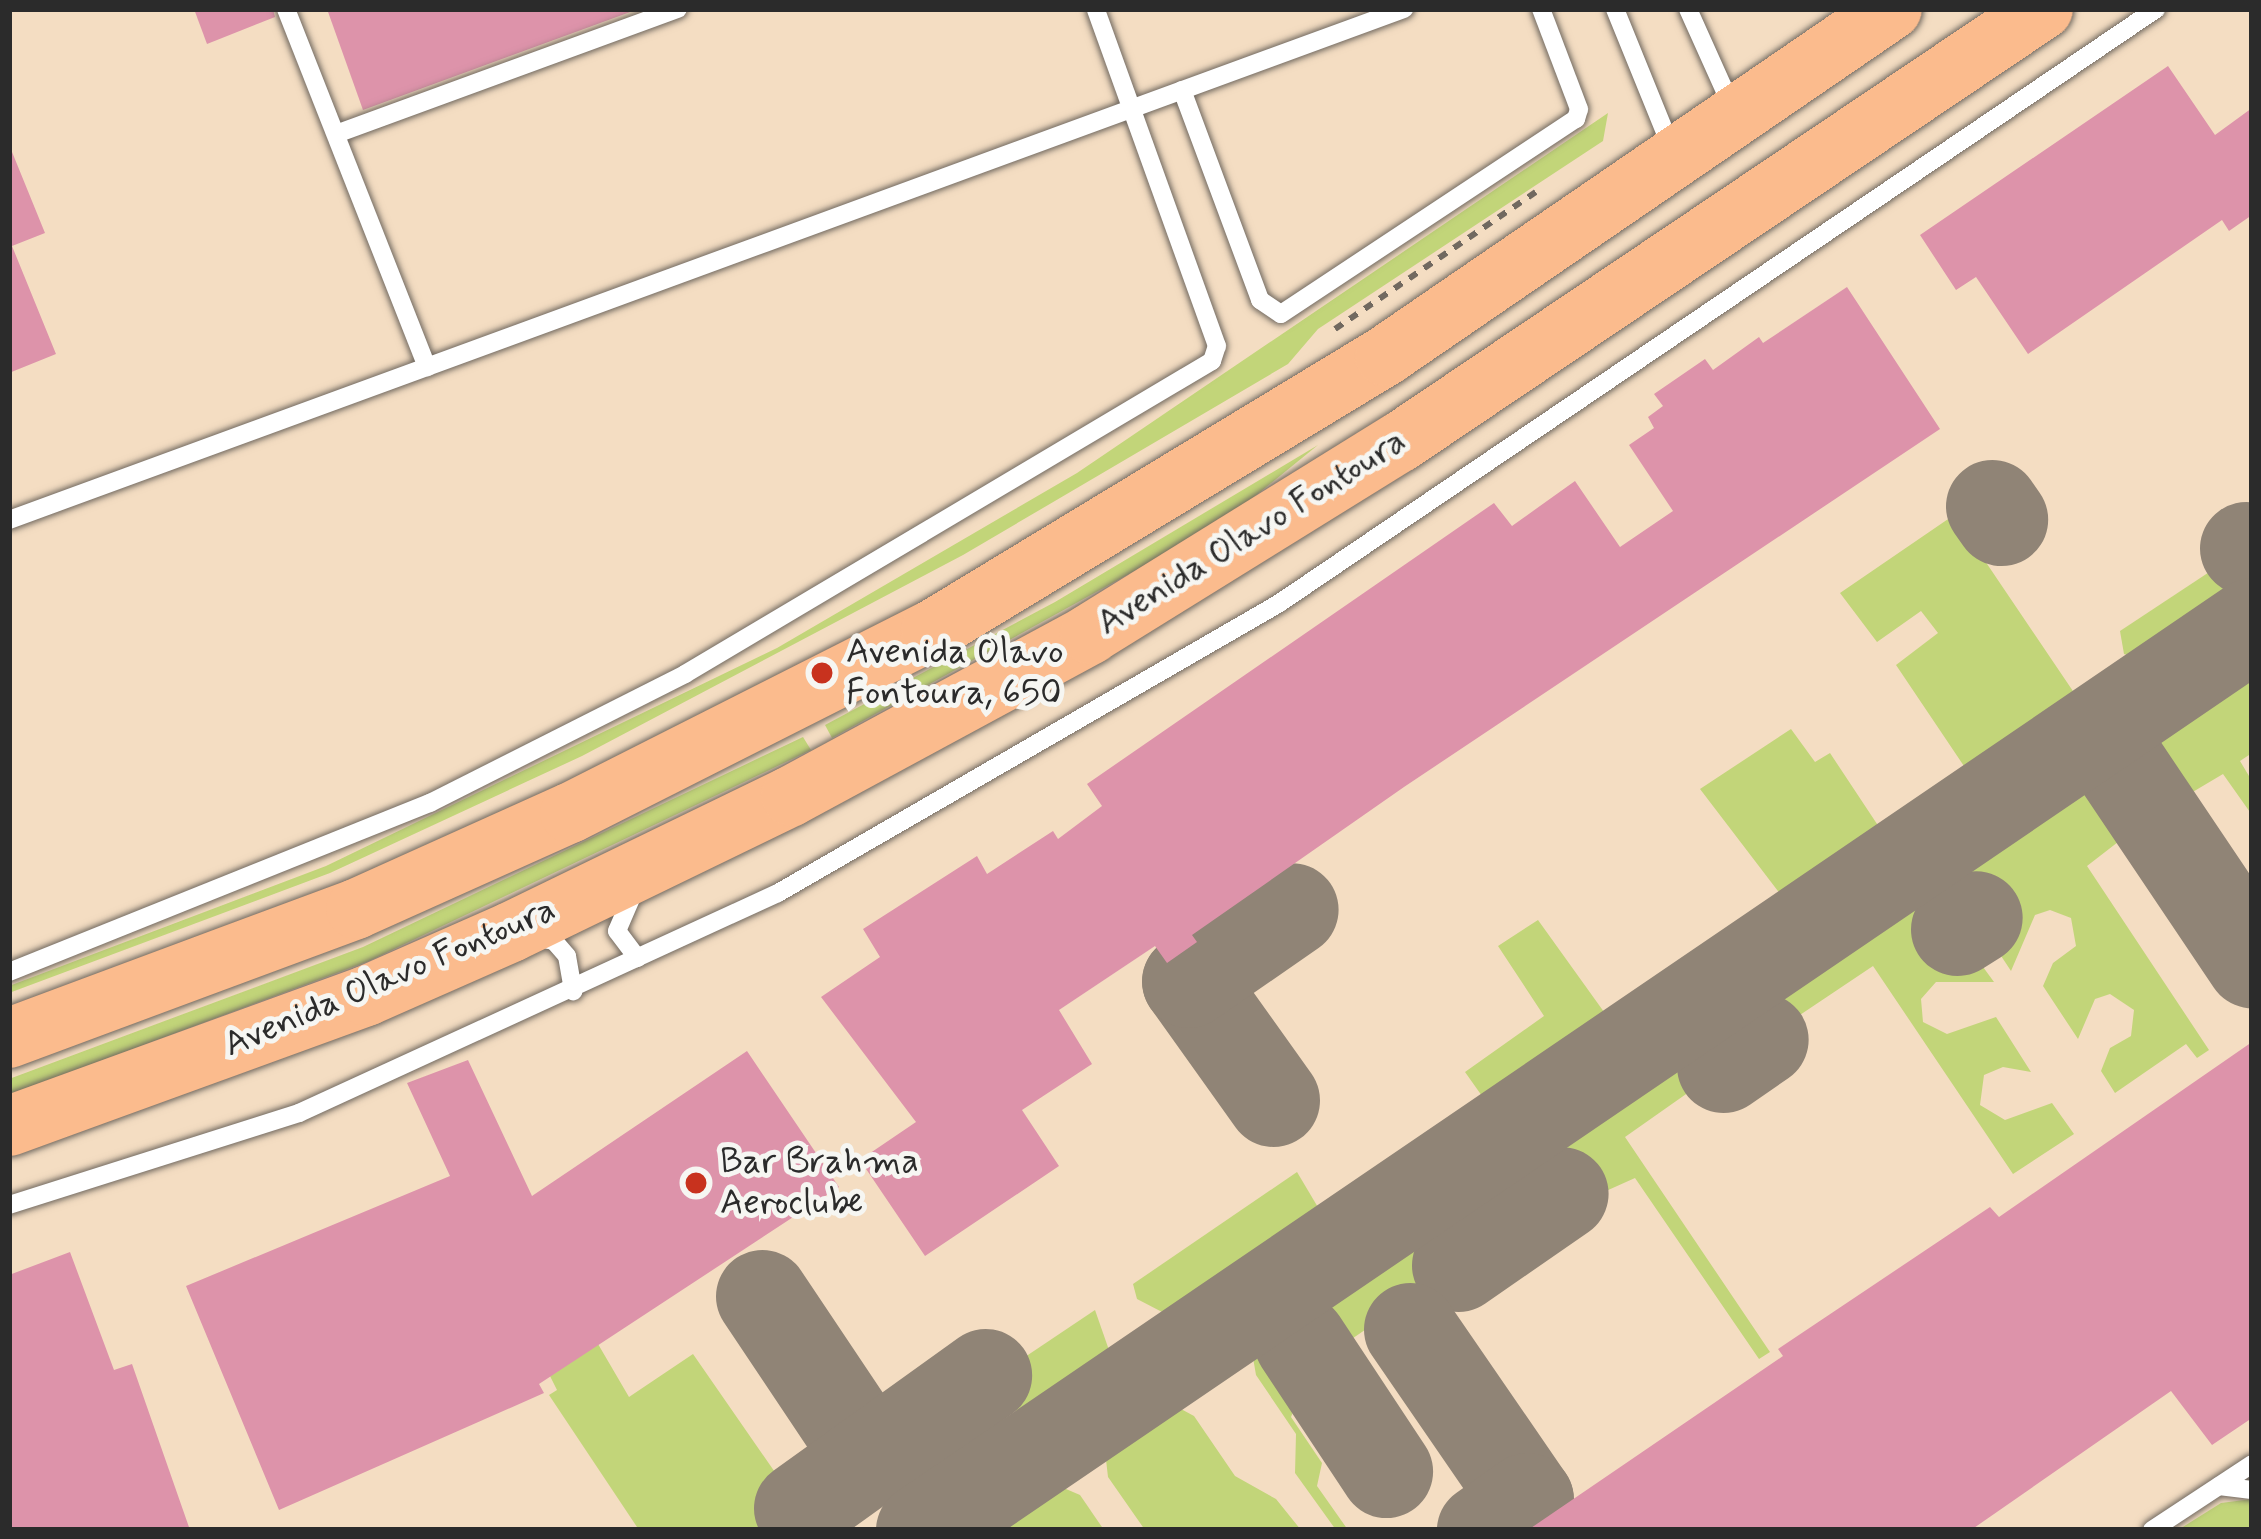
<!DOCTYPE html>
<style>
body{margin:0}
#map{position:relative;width:2261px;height:1539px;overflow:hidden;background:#f4ddc2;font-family:Mynerve,sans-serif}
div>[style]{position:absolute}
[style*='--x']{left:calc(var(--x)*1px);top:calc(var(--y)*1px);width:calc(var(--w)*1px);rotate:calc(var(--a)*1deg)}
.green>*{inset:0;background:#c2d579}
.taxiway>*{height:93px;margin:-46.5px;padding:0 46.5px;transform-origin:46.5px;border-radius:46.5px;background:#908476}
.building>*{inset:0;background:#dd93aa}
.path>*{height:6px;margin-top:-3px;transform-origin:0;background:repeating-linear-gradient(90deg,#716960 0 9px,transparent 0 18px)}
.roads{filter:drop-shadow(0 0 3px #716960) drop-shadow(0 0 3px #716960)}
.lane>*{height:18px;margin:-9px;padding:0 9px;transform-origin:9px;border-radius:9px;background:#fff}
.primary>*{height:60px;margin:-30px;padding:0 30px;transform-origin:30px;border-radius:30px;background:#fbbb8d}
.dots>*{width:33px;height:33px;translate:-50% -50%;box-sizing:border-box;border:6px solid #f6f6f2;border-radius:50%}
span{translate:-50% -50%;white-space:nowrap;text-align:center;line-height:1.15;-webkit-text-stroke:10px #f6f6f2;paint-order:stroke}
.street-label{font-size:36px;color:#2b2b2b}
.poi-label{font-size:36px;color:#2b2b2b}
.left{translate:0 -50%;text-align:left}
.frame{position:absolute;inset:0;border:12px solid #2b2b2b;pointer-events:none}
</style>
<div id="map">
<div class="green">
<div style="clip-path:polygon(1608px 113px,1603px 141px,1318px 329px,1288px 364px,963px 555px,582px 756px,330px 873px,9px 993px,9px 986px,326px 866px,777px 648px,1077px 473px)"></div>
<div style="clip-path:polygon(1318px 445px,1223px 522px,832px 738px,825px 725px,1055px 602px)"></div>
<div style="clip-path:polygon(1954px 515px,2081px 703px,1972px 778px,1896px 665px,1938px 633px,1921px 611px,1877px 642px,1840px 593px)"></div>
<div style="clip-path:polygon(2232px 557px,2252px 573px,2252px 595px,2149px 662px,2124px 654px,2120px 631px)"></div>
<div style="clip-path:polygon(2237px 668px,2252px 671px,2252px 753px,2240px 761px,2252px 781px,2252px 815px,2223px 774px,2191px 793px,2173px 788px,2147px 741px,2149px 728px)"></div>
<div style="clip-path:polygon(1791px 729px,1815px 762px,1830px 753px,1881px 830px,1879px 840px,1784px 899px,1700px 789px)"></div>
<div style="clip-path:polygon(803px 737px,811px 750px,369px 961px,9px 1095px,9px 1079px,363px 947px)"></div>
<div style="clip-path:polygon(2072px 779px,2094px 787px,2118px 822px,2118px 842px,2087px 866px,2209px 1050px,2197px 1058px,2186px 1044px,2115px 1093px,2101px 1071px,2110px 1048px,2131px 1036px,2134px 1010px,2110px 994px,2095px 999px,2078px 1039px,2043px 986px,2053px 963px,2076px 946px,2071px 918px,2050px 910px,2035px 915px,2011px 971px,1947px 874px,1953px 858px)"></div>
<div style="clip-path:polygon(1924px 886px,1994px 982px,1936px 982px,1921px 999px,1923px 1022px,1947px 1034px,1996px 1017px,2031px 1072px,2003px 1067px,1984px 1075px,1980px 1105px,2005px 1120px,2052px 1103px,2074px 1134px,2013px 1174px,1873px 966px,1782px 1027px,1762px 1024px,1754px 1011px,1756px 995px,1903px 892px)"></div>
<div style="clip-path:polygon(1538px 920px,1604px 1012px,1482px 1096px,1465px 1072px,1544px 1016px,1498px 946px)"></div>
<div style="clip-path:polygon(1687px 1043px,1709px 1054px,1716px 1073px,1625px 1137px,1770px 1352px,1759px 1359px,1635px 1178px,1577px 1204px,1545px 1166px,1553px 1136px)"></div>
<div style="clip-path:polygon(1297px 1172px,1319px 1209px,1166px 1314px,1137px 1299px,1133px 1284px)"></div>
<div style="clip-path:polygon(1415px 1234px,1431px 1236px,1455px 1259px,1456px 1296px,1395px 1339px,1381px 1319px,1337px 1349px,1324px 1324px,1324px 1296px)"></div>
<div style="clip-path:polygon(1095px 1310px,1110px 1353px,1020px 1416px,992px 1379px)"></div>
<div style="clip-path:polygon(598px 1344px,629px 1397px,693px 1354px,815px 1530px,639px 1530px,549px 1395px,557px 1390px,550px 1376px)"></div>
<div style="clip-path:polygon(1251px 1346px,1288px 1372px,1297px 1402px,1291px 1417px,1322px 1463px,1317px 1486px,1348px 1530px,1336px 1530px,1295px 1473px,1296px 1434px,1256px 1375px)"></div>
<div style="clip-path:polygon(1168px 1402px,1194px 1416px,1235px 1476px,1276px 1499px,1301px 1530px,1145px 1530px,1108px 1477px,1105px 1451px)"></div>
<div style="clip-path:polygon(1052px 1483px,1080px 1495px,1104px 1530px,1006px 1530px,1010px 1513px)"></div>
<div style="clip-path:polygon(2252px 1499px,2252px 1530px,2178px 1530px,2221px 1503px)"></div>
</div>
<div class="taxiway">
<div style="--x:1992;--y:506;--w:16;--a:55"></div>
<div style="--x:2246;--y:548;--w:6;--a:9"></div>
<div style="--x:2112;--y:753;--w:251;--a:56.1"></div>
<div style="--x:1957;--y:929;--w:22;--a:-32"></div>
<div style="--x:1723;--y:1066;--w:47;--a:-34.7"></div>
<div style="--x:1273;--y:1100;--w:146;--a:-125.5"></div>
<div style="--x:1188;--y:981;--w:126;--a:-34.7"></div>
<div style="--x:1458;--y:1265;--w:126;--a:-34.7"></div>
<div style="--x:762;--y:1296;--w:192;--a:56.2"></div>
<div style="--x:1410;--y:1329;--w:206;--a:55.5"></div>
<div style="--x:1527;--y:1499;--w:54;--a:144.8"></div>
<div style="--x:1300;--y:1341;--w:156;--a:56.5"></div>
<div style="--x:800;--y:1508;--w:228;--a:-35.7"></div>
<div style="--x:922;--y:1530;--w:1609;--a:-34.26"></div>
</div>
<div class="building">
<div style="clip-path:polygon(194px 9px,273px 9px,275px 17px,207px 44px)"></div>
<div style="clip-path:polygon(327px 9px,633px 9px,633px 11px,363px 110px)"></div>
<div style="clip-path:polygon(2168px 66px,2215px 135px,2252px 108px,2252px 215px,2229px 231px,2222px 220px,2028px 354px,1976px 277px,1956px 290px,1920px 235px)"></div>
<div style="clip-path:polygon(10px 147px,45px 233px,12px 246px,56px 354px,9px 373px)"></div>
<div style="clip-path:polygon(1847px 287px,1940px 429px,1404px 787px,1192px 935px,1197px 942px,1167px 963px,1155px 946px,1059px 1010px,1092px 1064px,1022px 1110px,1059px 1166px,925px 1256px,860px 1160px,916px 1122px,821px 997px,880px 957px,863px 929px,977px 856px,987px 874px,1053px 831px,1058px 839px,1102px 806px,1087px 784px,1494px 503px,1512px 526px,1575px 481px,1620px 547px,1673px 511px,1629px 445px,1654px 428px,1648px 417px,1663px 406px,1654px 394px,1705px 359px,1713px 370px,1759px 337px,1763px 343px)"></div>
<div style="clip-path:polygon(2252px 1042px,2252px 1418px,2212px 1445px,2171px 1391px,1971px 1530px,1528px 1530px,1783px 1356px,1778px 1349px,1990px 1207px,1999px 1217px)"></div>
<div style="clip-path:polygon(747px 1051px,839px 1187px,539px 1384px,544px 1393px,279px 1510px,186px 1286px,450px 1176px,407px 1083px,468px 1060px,532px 1196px)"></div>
<div style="clip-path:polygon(70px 1252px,114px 1370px,132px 1364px,190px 1530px,9px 1530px,9px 1275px)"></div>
</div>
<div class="path">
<div style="--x:1335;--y:329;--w:243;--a:-34.3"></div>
</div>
<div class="roads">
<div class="lane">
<div style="--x:286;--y:9;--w:385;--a:68.5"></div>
<div style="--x:1615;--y:9;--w:149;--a:67.9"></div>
<div style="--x:1688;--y:9;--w:110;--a:65.8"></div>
<div style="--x:1182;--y:90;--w:224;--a:69.6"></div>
<div style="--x:1260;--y:300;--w:25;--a:34"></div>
<div style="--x:1281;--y:314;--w:354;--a:-33.5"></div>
<div style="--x:1576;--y:119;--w:10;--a:-73"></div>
<div style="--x:1579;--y:109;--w:107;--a:-110.8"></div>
<div style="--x:336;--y:134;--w:364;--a:-20.1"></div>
<div style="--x:9;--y:520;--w:1486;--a:-20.12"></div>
<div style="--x:636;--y:887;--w:48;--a:113.4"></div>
<div style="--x:617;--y:931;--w:34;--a:53"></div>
<div style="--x:533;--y:937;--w:21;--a:11"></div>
<div style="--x:554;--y:941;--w:20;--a:49"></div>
<div style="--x:567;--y:956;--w:36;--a:80"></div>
<div style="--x:9;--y:972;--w:454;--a:-21.9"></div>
<div style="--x:430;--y:803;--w:286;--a:-26.8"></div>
<div style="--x:685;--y:674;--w:613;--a:-30.71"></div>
<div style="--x:1212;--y:361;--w:16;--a:-72"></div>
<div style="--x:1217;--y:346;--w:358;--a:-109.8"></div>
<div style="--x:9;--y:1205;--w:304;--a:-17.6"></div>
<div style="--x:299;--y:1113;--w:527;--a:-24.67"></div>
<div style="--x:778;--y:893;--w:578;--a:-30.03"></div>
<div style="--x:1278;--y:604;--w:1061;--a:-34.12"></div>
<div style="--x:2219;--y:1486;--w:33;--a:7"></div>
<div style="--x:2152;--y:1530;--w:120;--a:-33.4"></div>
</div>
<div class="primary">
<div style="--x:9;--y:1038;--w:370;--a:-20.4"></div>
<div style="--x:356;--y:909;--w:235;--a:-24.2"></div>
<div style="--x:570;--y:813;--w:404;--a:-26.8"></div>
<div style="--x:931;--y:631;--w:531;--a:-31.2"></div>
<div style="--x:1385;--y:356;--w:614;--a:-34.39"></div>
<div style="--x:9;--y:1126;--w:380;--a:-20"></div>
<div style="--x:366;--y:996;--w:158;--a:-23.8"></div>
<div style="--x:511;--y:932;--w:311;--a:-25.9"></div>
<div style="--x:791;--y:796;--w:340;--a:-28.4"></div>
<div style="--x:1090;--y:634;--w:365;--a:-31.8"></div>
<div style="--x:1400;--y:442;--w:775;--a:-33.96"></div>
</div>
</div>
<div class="dots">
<div style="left:822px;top:673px;background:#c8321e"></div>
<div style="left:696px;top:1183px;background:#c8321e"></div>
</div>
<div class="street-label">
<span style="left:1252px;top:533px;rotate:-32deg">Avenida Olavo Fontoura</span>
<span style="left:390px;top:978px;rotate:-23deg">Avenida Olavo Fontoura</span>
</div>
<div class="poi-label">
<span class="left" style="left:846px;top:673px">Avenida Olavo<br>Fontoura, 650</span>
<span class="left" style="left:720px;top:1183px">Bar Brahma<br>Aeroclube</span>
</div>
<div class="frame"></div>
</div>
